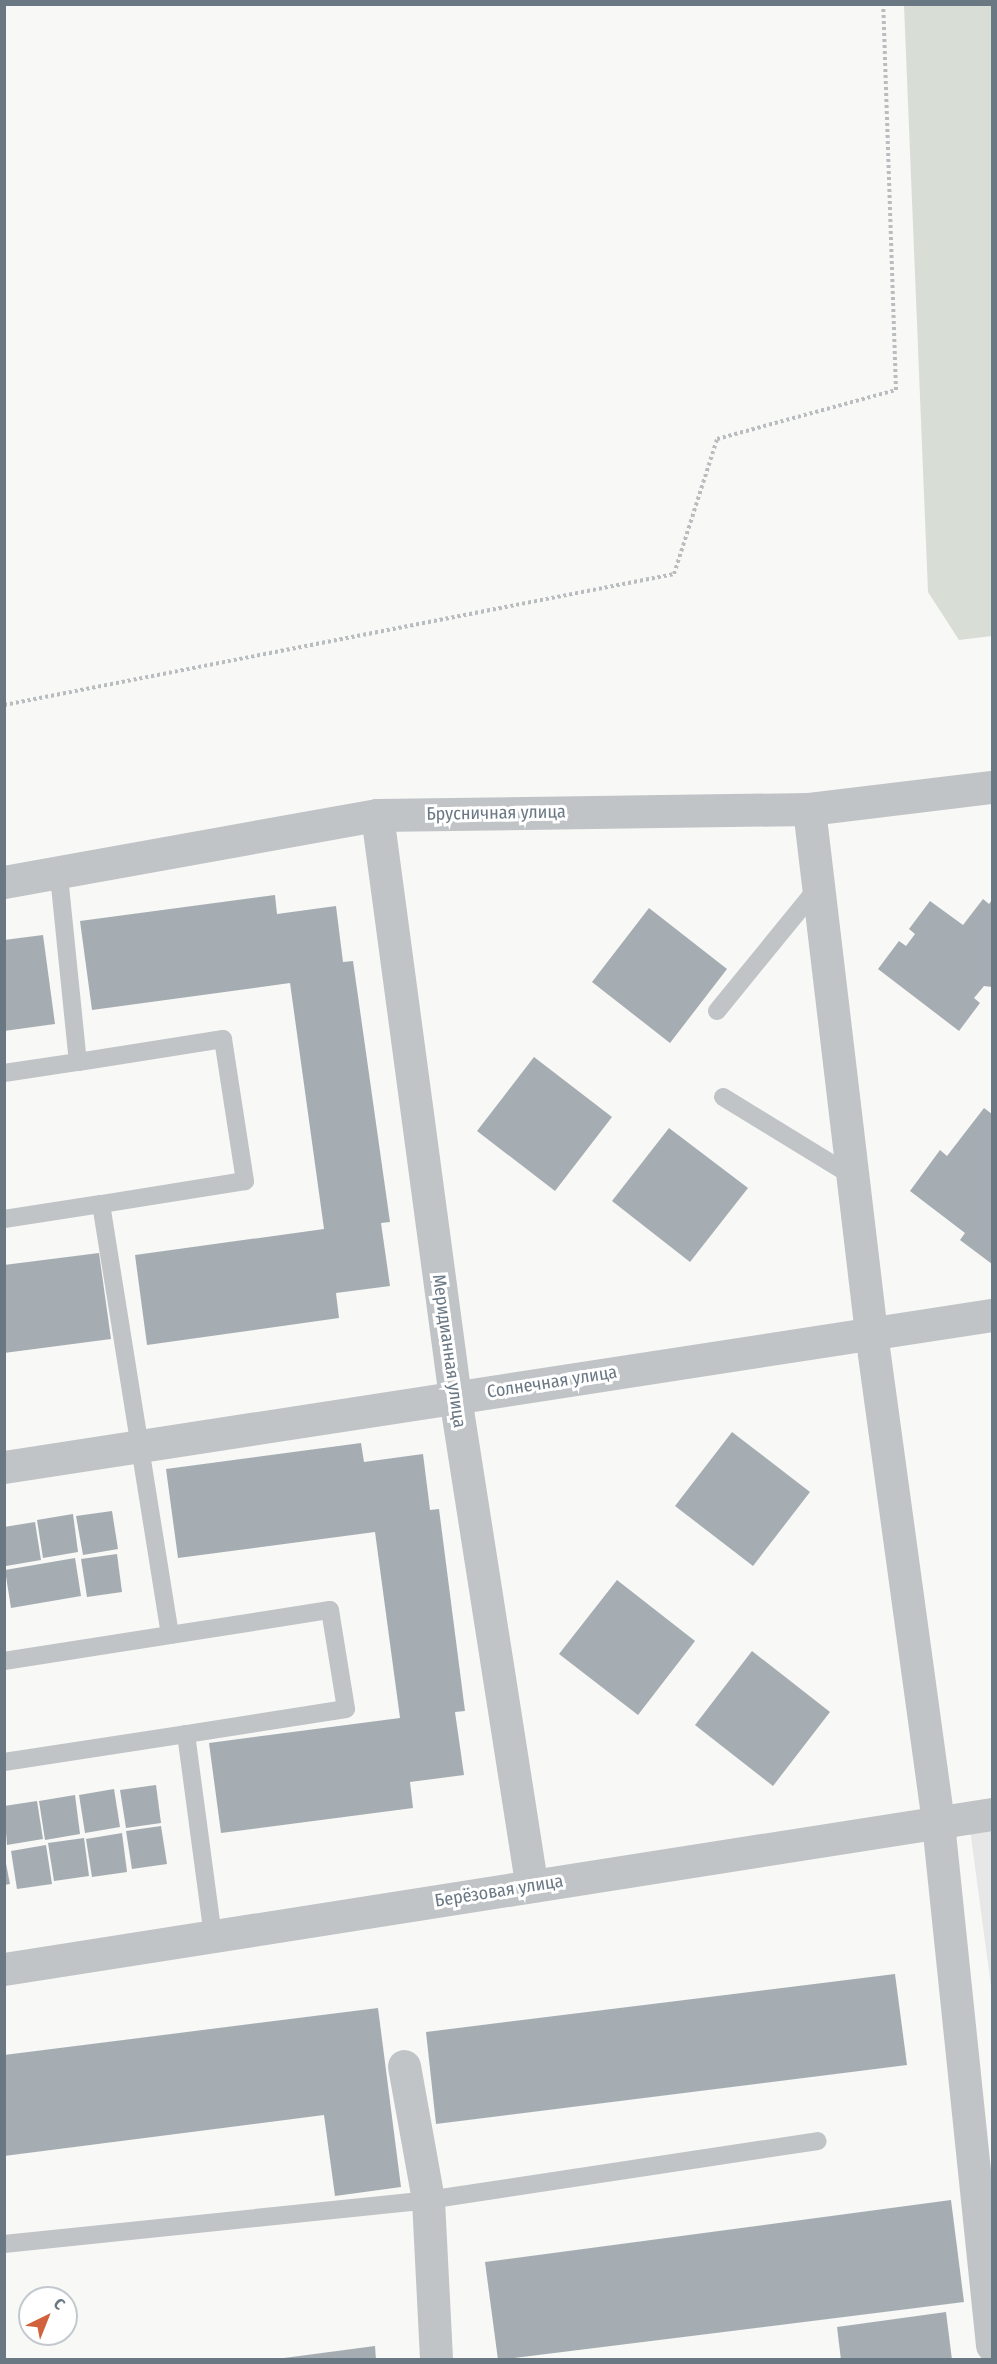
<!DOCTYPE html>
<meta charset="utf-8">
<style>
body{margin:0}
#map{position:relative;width:997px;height:2364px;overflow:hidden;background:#f8f8f6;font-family:"Fira Sans Condensed",sans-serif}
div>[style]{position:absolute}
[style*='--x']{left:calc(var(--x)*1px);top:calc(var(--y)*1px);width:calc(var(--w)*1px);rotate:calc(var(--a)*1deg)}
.built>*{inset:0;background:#e6e7e6}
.green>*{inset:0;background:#d8ddd6}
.building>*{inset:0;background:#a5adb2}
.path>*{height:4px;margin-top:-2px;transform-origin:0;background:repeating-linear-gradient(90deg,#babdbf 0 3px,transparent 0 6px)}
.service>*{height:18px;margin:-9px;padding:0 9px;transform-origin:9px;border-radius:9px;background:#c0c4c7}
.minor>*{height:33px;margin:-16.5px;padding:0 16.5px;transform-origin:16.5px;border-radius:16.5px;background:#c0c4c7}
span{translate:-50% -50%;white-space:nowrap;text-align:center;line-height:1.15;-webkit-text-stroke:6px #fff;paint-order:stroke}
.street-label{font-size:18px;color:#6a7884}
.frame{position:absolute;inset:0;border:6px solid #6a7884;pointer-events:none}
.north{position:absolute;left:18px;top:2286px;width:60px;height:60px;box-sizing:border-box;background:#fff;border:2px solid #c3c9ce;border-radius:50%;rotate:43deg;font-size:16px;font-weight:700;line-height:24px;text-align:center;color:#6a7884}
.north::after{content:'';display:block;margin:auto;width:21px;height:27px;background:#d2623d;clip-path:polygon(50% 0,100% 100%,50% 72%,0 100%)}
</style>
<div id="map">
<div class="built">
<div style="clip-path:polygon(992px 1826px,992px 1994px,970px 1829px)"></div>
</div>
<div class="green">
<div style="clip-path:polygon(904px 5px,992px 5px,992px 636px,959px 640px,928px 592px)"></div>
</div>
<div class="building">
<div style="clip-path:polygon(275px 895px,277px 914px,336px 906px,343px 962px,353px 961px,390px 1222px,381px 1223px,390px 1286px,336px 1293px,339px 1318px,147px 1345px,135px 1255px,324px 1229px,290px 983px,92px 1010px,80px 921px)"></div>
<div style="clip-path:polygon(983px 899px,989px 904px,992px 900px,992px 987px,984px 986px,974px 998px,980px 1003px,959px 1031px,878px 969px,899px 941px,906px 946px,915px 934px,909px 929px,930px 901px,963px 925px)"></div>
<div style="clip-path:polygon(649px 908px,727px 969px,670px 1043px,592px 982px)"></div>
<div style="clip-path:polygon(43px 935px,55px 1024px,4px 1031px,4px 940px)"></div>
<div style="clip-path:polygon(534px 1057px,612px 1117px,555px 1191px,477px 1131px)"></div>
<div style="clip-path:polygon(984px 1108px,992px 1114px,992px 1264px,960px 1240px,965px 1233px,910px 1191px,940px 1150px,947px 1156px)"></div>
<div style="clip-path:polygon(669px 1128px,748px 1188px,690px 1262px,612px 1201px)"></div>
<div style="clip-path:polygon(99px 1253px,111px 1339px,4px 1353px,4px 1265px)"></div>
<div style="clip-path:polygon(732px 1432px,810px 1492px,753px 1566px,675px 1506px)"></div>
<div style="clip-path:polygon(361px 1443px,364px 1462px,423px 1454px,430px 1510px,439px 1509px,465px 1711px,455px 1712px,464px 1775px,410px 1782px,413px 1808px,221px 1833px,209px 1743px,400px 1718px,375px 1532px,178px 1558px,166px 1469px)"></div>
<div style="clip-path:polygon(112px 1511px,118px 1549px,83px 1555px,76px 1516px)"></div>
<div style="clip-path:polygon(73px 1514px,78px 1552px,43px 1558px,37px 1520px)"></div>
<div style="clip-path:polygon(35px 1522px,41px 1560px,6px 1566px,4px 1527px)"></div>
<div style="clip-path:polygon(117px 1554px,122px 1592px,87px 1597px,81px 1559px)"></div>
<div style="clip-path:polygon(75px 1558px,81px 1596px,11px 1608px,5px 1570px)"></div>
<div style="clip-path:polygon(617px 1580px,695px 1641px,638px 1715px,559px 1654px)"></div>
<div style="clip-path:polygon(752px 1651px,830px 1712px,773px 1786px,695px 1725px)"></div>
<div style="clip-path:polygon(156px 1785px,161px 1823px,126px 1828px,120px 1790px)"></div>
<div style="clip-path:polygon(114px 1789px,120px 1827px,85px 1833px,79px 1795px)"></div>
<div style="clip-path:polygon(75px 1795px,80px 1834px,45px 1840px,39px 1801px)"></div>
<div style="clip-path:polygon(37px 1801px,43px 1839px,7px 1845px,4px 1806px)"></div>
<div style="clip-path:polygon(161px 1826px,167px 1864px,132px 1869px,126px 1831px)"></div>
<div style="clip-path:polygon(122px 1833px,127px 1872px,92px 1877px,86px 1839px)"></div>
<div style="clip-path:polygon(84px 1838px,89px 1876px,54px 1881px,48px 1843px)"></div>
<div style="clip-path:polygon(46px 1845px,52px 1884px,17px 1889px,11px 1851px)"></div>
<div style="clip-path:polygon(4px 1853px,10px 1884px,4px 1885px)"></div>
<div style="clip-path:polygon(895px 1974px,907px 2065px,436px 2124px,426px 2032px)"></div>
<div style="clip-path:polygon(378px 2008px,401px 2187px,335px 2196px,324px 2115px,4px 2156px,4px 2055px)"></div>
<div style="clip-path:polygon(951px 2200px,964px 2302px,498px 2360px,485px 2262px)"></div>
<div style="clip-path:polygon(946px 2312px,952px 2360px,841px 2360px,837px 2327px)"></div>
<div style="clip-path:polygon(375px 2346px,376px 2360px,284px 2360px,284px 2358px)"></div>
</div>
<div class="path">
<div style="--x:4;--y:705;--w:683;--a:-11.06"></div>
<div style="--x:674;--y:574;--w:142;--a:-72.3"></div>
<div style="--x:717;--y:439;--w:186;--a:-15.3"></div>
<div style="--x:896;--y:390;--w:386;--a:-91.9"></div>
</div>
<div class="service">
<div style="--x:59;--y:876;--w:187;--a:84.2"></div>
<div style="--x:78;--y:1062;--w:147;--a:-9"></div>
<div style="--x:223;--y:1039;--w:144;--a:81.2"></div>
<div style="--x:245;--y:1181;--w:146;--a:170.9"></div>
<div style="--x:717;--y:1011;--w:160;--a:-50.8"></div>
<div style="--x:4;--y:1073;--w:75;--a:-8.5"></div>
<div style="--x:723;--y:1097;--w:151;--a:31.5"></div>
<div style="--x:4;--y:1219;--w:98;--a:-8.8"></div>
<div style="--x:101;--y:1204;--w:436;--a:80.9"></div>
<div style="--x:170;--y:1635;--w:168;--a:171.1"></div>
<div style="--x:170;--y:1635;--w:162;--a:-8.9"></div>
<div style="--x:330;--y:1610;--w:100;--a:80.8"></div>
<div style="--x:346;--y:1709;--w:162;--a:171.1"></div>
<div style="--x:186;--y:1734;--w:204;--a:82.4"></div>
<div style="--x:4;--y:1762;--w:184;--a:-8.7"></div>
<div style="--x:4;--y:2244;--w:426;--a:-5.9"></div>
<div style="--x:428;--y:2200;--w:394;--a:-8.6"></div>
</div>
<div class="minor">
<div style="--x:809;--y:809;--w:528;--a:83.25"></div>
<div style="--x:871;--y:1333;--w:495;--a:82.2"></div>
<div style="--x:938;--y:1823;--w:525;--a:84.09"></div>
<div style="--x:377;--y:815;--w:587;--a:82.37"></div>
<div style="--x:455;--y:1397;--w:495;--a:81.1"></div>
<div style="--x:4;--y:882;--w:379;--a:-10.2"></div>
<div style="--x:377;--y:815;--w:432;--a:-0.8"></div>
<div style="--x:809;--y:809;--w:184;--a:-6.9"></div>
<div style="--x:4;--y:1467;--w:1000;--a:-8.75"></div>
<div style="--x:4;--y:1969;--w:1000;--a:-8.92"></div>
<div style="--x:404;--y:2066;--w:136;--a:79.8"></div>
<div style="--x:428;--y:2200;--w:160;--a:87.1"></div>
</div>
<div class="street-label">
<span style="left:496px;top:813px;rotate:-1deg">Брусничная улица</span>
<span style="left:449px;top:1351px;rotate:82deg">Меридианная улица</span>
<span style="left:552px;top:1382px;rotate:-9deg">Солнечная улица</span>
<span style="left:499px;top:1891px;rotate:-9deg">Берёзовая улица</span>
</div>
<div class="frame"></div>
<div class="north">С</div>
</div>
